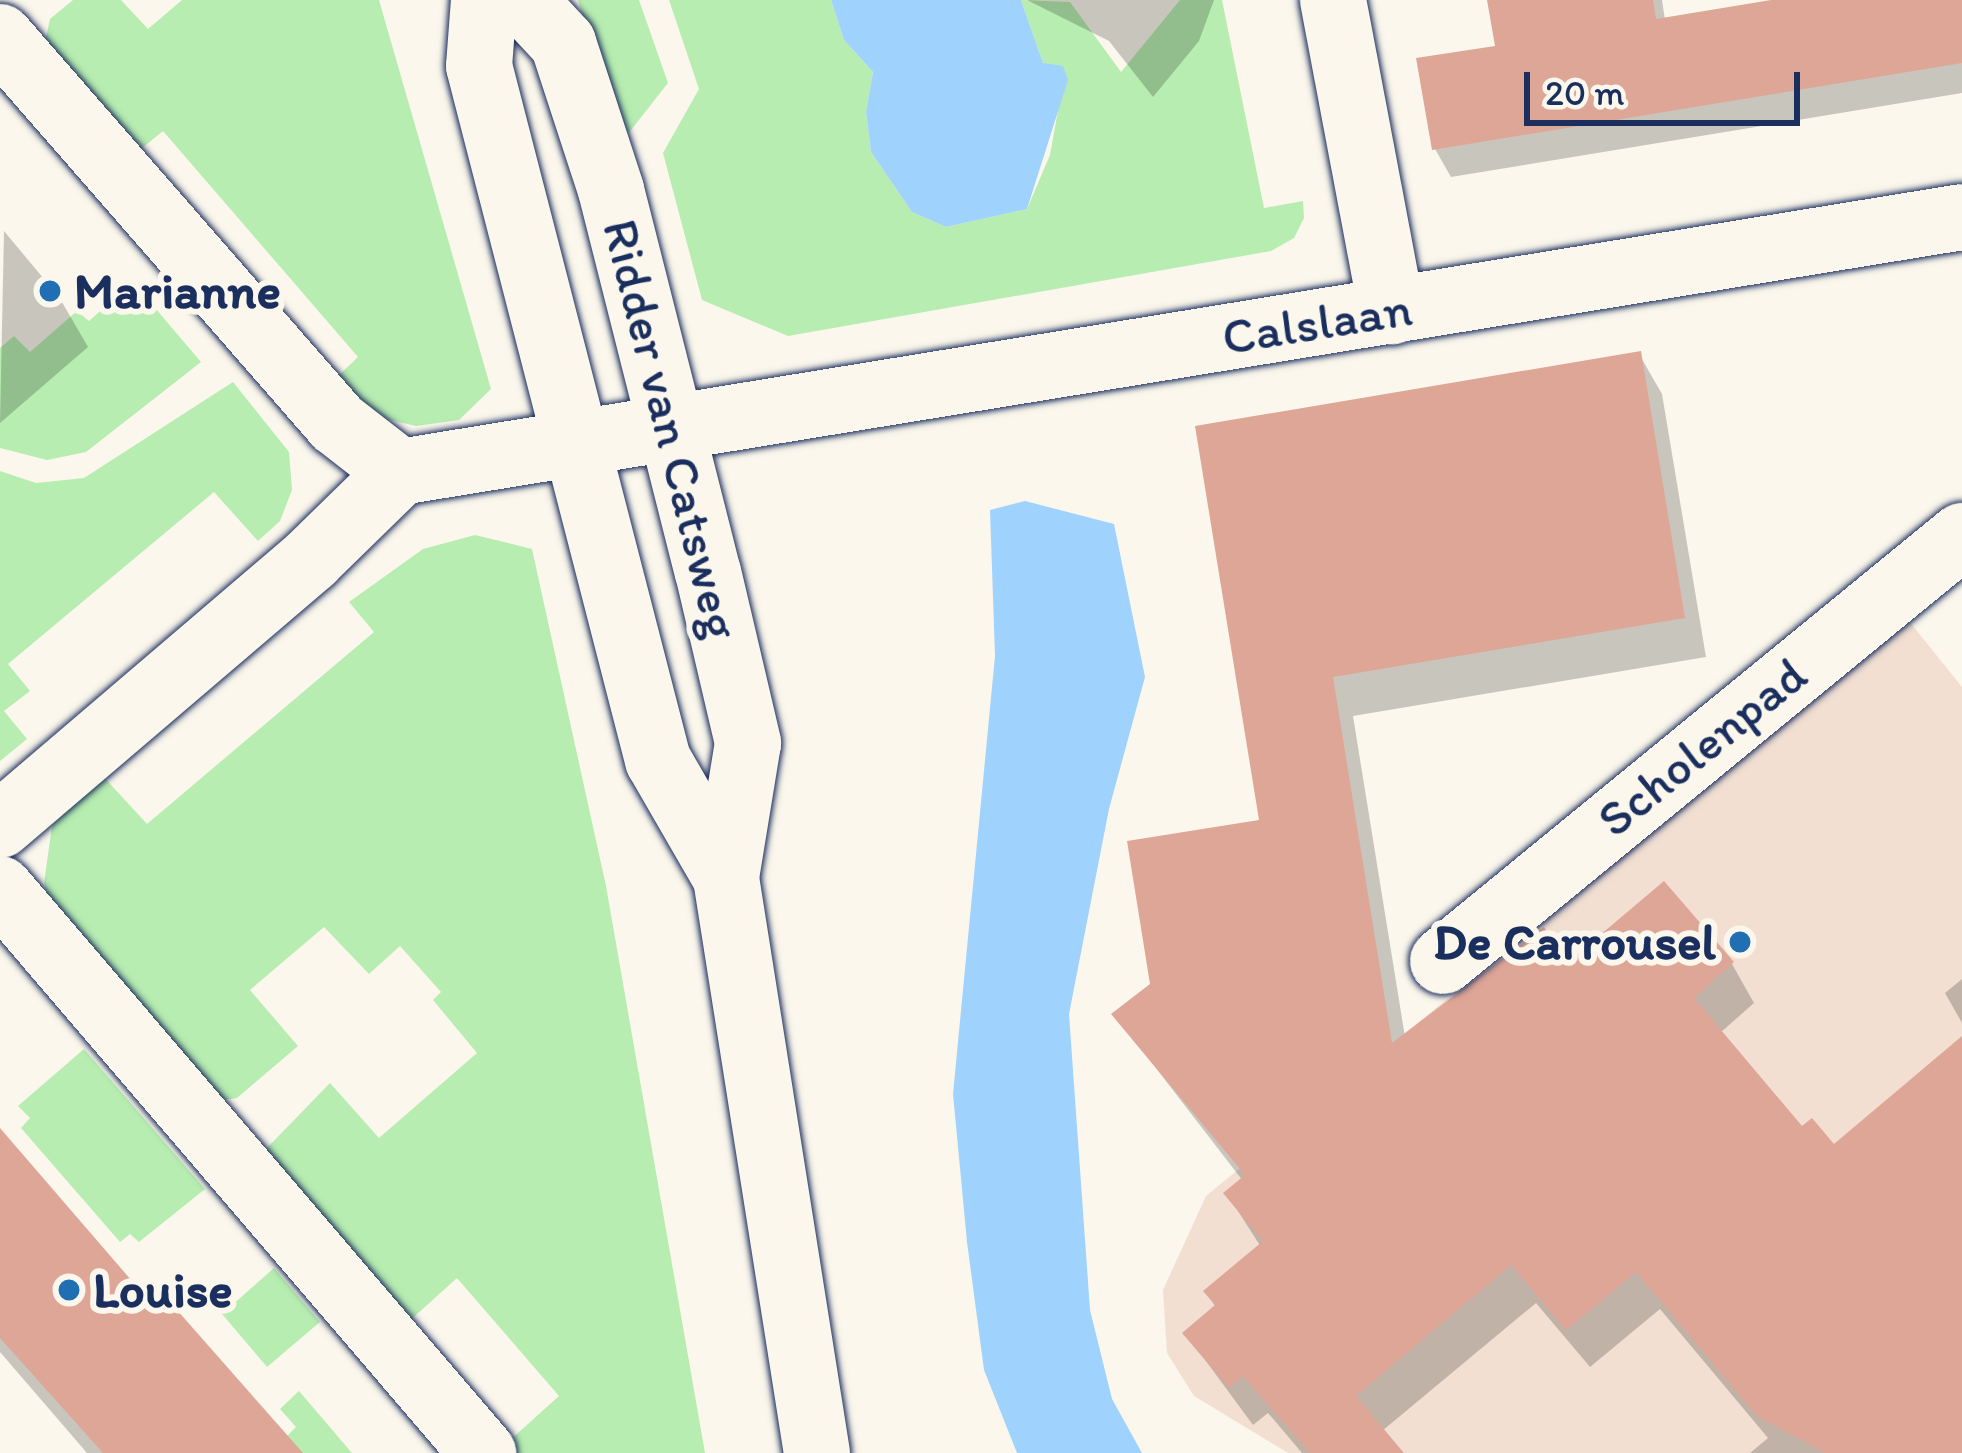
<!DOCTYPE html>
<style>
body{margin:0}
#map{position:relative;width:1962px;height:1453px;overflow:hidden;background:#fbf7ec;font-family:Itim,sans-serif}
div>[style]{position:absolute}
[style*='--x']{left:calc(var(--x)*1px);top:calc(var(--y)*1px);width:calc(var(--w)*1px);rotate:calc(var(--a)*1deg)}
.built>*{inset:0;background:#f2dfd2}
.green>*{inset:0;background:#b7edb0}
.water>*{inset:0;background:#9fd3fd}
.shadow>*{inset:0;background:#0003}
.building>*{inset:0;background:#dea696}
.roads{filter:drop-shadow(0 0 3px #1b2f5e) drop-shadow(0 0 3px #1b2f5e)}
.minor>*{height:66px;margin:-33px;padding:0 33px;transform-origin:33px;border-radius:33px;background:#fbf7ec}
.dots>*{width:33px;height:33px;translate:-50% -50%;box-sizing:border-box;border:6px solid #fbf7ec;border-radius:50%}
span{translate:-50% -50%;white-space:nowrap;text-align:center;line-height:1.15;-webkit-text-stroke:12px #fbf7ec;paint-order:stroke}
.poi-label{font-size:51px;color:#1b2f5e;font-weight:700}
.left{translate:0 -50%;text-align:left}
.right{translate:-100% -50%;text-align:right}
.street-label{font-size:51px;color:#1b2f5e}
.scale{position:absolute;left:1524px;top:72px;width:276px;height:54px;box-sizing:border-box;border:6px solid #1b2f5e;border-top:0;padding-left:15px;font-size:36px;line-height:42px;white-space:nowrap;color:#1b2f5e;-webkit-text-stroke:9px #fbf7ec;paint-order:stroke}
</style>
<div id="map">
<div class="built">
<div style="clip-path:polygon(1909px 621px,1962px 687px,1962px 1453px,1288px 1453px,1194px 1396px,1167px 1353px,1163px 1290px,1206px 1196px)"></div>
</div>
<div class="green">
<div style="clip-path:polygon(73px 0,121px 0,148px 29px,182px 0,379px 0,491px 389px,459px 420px,416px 426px,377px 417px,334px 380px,358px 357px,163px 131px,136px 153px,45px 42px,50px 19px)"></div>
<div style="clip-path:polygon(578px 0,639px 0,668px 83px,620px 144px)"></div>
<div style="clip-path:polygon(669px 0,831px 0,844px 40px,873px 72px,866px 112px,871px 152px,912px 212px,946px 227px,1027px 209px,1050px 155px,1063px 83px,1043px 63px,1021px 0,1070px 2px,1121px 72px,1180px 0,1222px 0,1264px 208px,1303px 201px,1304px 218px,1294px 238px,1271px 251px,788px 336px,702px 300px,663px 153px,699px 89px)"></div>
<div style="clip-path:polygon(133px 282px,201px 362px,86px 452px,47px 460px,0 448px,0 348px,14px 336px,30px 352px,77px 311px,89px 321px)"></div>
<div style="clip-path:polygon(233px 382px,289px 452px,292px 490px,280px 521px,258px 541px,214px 492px,8px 664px,30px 691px,4px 711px,27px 739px,0 761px,0 471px,36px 483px,84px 478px)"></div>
<div style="clip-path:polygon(475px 535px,532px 549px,606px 886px,705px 1453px,517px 1453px,508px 1442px,559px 1396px,457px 1278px,406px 1324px,266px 1149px,330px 1083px,379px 1138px,477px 1053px,433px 1000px,441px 992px,400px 946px,369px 974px,324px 927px,250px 990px,298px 1046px,237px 1098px,223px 1100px,49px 902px,44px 883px,52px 826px,101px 774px,147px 824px,374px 632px,349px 602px,423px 549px)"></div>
<div style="clip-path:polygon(84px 1049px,205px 1189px,139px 1242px,130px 1234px,120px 1242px,21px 1128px,30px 1118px,18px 1106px)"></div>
<div style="clip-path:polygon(274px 1268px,320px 1322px,267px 1367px,222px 1314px)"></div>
<div style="clip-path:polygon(299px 1391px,352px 1453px,296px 1453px,284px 1439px,296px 1427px,280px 1409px)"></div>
</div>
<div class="water">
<div style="clip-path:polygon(831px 0,1021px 0,1043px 63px,1063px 66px,1068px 80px,1027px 209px,946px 227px,912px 212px,871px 152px,866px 112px,873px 72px,844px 40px)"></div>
<div style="clip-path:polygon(1025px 501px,1114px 524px,1145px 677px,1109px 809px,1069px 1014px,1090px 1310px,1112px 1399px,1142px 1453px,1017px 1453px,984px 1370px,967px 1242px,953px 1094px,995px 656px,990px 510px)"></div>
</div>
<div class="shadow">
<div style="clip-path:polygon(1027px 0,1214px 0,1199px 41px,1153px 97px,1109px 41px)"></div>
<div style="clip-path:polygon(1490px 0,1662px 0,1665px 20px,1789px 0,1962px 0,1962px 93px,1451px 177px,1435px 149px,1499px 49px)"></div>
<div style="clip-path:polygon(4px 231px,59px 297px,88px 347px,0 423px)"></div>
<div style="clip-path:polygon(1639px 354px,1662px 394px,1706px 657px,1353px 716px,1405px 1037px,1566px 968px,1732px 964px,1754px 1003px,1720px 1033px,1802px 1130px,1834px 1149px,1962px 1040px,1962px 1453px,1750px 1453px,1768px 1438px,1660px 1309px,1590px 1367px,1536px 1303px,1382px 1431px,1396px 1453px,1302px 1453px,1268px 1413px,1253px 1425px,1186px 1334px,1216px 1308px,1207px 1292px,1261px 1247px,1227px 1194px,1243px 1181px,1115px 1015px,1153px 985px,1262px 822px,1198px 429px)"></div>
<div style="clip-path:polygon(1962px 979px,1962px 1023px,1945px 993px)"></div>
<div style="clip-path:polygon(0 1133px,143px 1300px,292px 1453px,87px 1453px,0 1352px)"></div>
</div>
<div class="building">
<div style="clip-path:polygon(1487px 0,1653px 0,1656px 19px,1771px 0,1962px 0,1962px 63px,1432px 150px,1416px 58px,1495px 46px)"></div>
<div style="clip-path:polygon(1641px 351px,1685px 618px,1333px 677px,1392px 1043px,1544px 927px,1567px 963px,1664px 881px,1734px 962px,1694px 998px,1802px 1126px,1812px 1118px,1834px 1144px,1962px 1036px,1962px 1453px,1825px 1453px,1757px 1416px,1636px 1272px,1566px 1330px,1511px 1265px,1356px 1396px,1404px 1453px,1310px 1453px,1243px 1376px,1229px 1388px,1182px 1333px,1215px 1305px,1203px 1291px,1263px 1241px,1223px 1193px,1245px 1175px,1111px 1014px,1150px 984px,1127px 841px,1259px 820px,1195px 426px)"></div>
<div style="clip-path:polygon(0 1128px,144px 1295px,155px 1285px,303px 1453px,103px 1453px,0 1338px)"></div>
</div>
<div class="roads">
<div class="minor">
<div style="--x:484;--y:0;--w:66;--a:94.3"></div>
<div style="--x:479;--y:66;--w:717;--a:75.54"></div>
<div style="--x:658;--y:760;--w:136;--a:60"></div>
<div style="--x:726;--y:878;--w:582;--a:81.01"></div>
<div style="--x:523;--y:0;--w:59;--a:47.1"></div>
<div style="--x:563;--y:43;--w:155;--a:71.9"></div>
<div style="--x:611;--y:190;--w:394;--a:75.8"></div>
<div style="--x:708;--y:572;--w:176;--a:76.8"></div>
<div style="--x:748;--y:743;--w:137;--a:99.3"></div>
<div style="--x:1333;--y:0;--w:317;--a:79.3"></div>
<div style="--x:0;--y:37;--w:512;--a:48.88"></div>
<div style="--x:337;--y:423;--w:80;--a:37.9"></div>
<div style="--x:0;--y:825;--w:409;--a:-40.5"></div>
<div style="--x:311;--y:559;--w:124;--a:-44.3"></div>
<div style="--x:400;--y:472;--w:1583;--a:-9.27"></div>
<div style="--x:0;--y:889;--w:743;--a:49.42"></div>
<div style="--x:1443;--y:961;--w:671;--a:-39.31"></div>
</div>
</div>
<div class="dots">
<div style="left:50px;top:291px;background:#1f6fb2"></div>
<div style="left:1740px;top:942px;background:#1f6fb2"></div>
<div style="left:69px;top:1290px;background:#1f6fb2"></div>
</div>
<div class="poi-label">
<span class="left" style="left:74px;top:291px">Marianne</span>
<span class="right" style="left:1716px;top:942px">De Carrousel</span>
<span class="left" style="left:93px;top:1290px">Louise</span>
</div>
<div class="street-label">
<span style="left:1317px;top:323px;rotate:-9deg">Calslaan</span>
<span style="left:671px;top:429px;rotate:76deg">Ridder van Catsweg</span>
<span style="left:1702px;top:747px;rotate:-39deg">Scholenpad</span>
</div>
<div class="scale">20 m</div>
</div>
